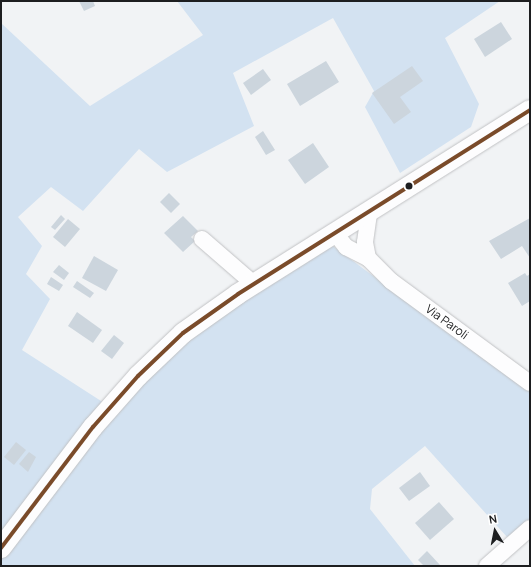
<!DOCTYPE html>
<style>
body{margin:0}
#map{position:relative;width:531px;height:567px;overflow:hidden;background:#f1f3f5;font-family:Manrope,sans-serif}
div>[style]{position:absolute}
[style*='--x']{left:calc(var(--x)*1px);top:calc(var(--y)*1px);width:calc(var(--w)*1px);rotate:calc(var(--a)*1deg)}
.green>*{inset:0;background:#d3e2f1}
.building>*{inset:0;background:#ccd5dd}
.roads{filter:drop-shadow(0 0 1px #c1c2c4) drop-shadow(0 0 1px #c1c2c4)}
.minor>*{height:16px;margin:-8px;padding:0 8px;transform-origin:8px;border-radius:8px;background:#fdfdfe}
.major>*{height:20px;margin:-10px;padding:0 10px;transform-origin:10px;border-radius:10px;background:#fdfdfe}
.bus-1>*{height:4px;margin:-2px;padding:0 2px;transform-origin:2px;border-radius:2px;background:#7a4b2a}
.dots>*{width:11px;height:11px;translate:-50% -50%;box-sizing:border-box;border:2px solid #fff;border-radius:50%}
span{translate:-50% -50%;white-space:nowrap;text-align:center;line-height:1.15;-webkit-text-stroke:3px #fff;paint-order:stroke}
.street-label{font-size:12px;color:#1d1e20}
.frame{position:absolute;inset:0;border:2px solid #1d1e20;pointer-events:none}
.north{position:absolute;left:475px;top:511px;width:40px;height:40px;-webkit-text-stroke:3px #fff;paint-order:stroke;rotate:350deg;font-size:11px;font-weight:700;line-height:16px;text-align:center;color:#1d1e20}
.north::after{content:'';display:block;margin:auto;width:14px;height:18px;background:#1d1e20;clip-path:polygon(50% 0,100% 100%,50% 72%,0 100%)}
</style>
<div id="map">
<div class="green">
<div style="clip-path:polygon(177px 1px,500px 1px,445px 38px,479px 104px,471px 127px,400px 173px,365px 107px,374px 91px,333px 18px,233px 73px,254px 126px,167px 172px,139px 149px,83px 211px,51px 187px,18px 217px,42px 246px,26px 274px,50px 299px,22px 350px,115px 410px,178px 345px,330px 244px,530px 392px,530px 522px,523px 528px,507px 537px,425px 446px,372px 489px,370px 509px,415px 566px,1px 566px,1px 23px,90px 106px,203px 35px)"></div>
</div>
<div class="building">
<div style="clip-path:polygon(79px 1px,93px 1px,95px 6px,84px 11px)"></div>
<div style="clip-path:polygon(501px 22px,512px 39px,485px 57px,474px 39px)"></div>
<div style="clip-path:polygon(326px 61px,339px 82px,300px 106px,287px 84px)"></div>
<div style="clip-path:polygon(412px 66px,423px 81px,400px 97px,411px 112px,394px 124px,372px 93px)"></div>
<div style="clip-path:polygon(263px 69px,271px 80px,251px 95px,243px 83px)"></div>
<div style="clip-path:polygon(263px 131px,275px 150px,266px 155px,255px 137px)"></div>
<div style="clip-path:polygon(313px 143px,329px 167px,305px 184px,288px 160px)"></div>
<div style="clip-path:polygon(169px 193px,180px 204px,171px 213px,160px 202px)"></div>
<div style="clip-path:polygon(61px 215px,65px 219px,55px 230px,51px 227px)"></div>
<div style="clip-path:polygon(183px 216px,198px 231px,191px 237px,195px 241px,183px 252px,164px 233px)"></div>
<div style="clip-path:polygon(530px 218px,530px 258px,522px 246px,501px 259px,489px 241px)"></div>
<div style="clip-path:polygon(68px 219px,80px 229px,65px 247px,53px 237px)"></div>
<div style="clip-path:polygon(94px 256px,118px 270px,106px 291px,82px 278px)"></div>
<div style="clip-path:polygon(59px 265px,69px 273px,64px 280px,53px 272px)"></div>
<div style="clip-path:polygon(525px 273px,527px 276px,530px 274px,530px 301px,522px 306px,508px 283px)"></div>
<div style="clip-path:polygon(51px 277px,63px 285px,59px 291px,47px 284px)"></div>
<div style="clip-path:polygon(77px 281px,94px 293px,90px 298px,73px 287px)"></div>
<div style="clip-path:polygon(77px 312px,102px 330px,93px 343px,68px 326px)"></div>
<div style="clip-path:polygon(114px 335px,124px 343px,112px 359px,101px 351px)"></div>
<div style="clip-path:polygon(16px 442px,26px 450px,14px 465px,4px 457px)"></div>
<div style="clip-path:polygon(29px 452px,36px 457px,28px 472px,19px 464px)"></div>
<div style="clip-path:polygon(420px 472px,430px 486px,409px 501px,399px 488px)"></div>
<div style="clip-path:polygon(439px 502px,454px 519px,430px 540px,415px 523px)"></div>
<div style="clip-path:polygon(427px 551px,441px 566px,424px 566px,418px 560px)"></div>
</div>
<div class="roads">
<div class="minor">
<div style="--x:335;--y:233;--w:18;--a:52"></div>
<div style="--x:346;--y:247;--w:25;--a:27"></div>
<div style="--x:368;--y:258;--w:33;--a:45"></div>
<div style="--x:391;--y:281;--w:172;--a:36.3"></div>
<div style="--x:202;--y:239;--w:69;--a:40.9"></div>
<div style="--x:368;--y:258;--w:16;--a:-101"></div>
<div style="--x:365;--y:242;--w:30;--a:-82"></div>
<div style="--x:487;--y:566;--w:57;--a:-41.5"></div>
</div>
<div class="major">
<div style="--x:1;--y:548;--w:152;--a:-52.8"></div>
<div style="--x:93;--y:427;--w:68;--a:-48.6"></div>
<div style="--x:138;--y:376;--w:62;--a:-43.7"></div>
<div style="--x:183;--y:333;--w:67;--a:-35.3"></div>
<div style="--x:238;--y:294;--w:345;--a:-32.2"></div>
</div>
</div>
<div class="bus-1">
<div style="--x:1;--y:548;--w:152;--a:-52.8"></div>
<div style="--x:93;--y:427;--w:68;--a:-48.6"></div>
<div style="--x:138;--y:376;--w:62;--a:-43.7"></div>
<div style="--x:183;--y:333;--w:67;--a:-35.3"></div>
<div style="--x:238;--y:294;--w:345;--a:-32.2"></div>
</div>
<div class="dots">
<div style="left:409px;top:186px;background:#1d1e20"></div>
</div>
<div class="street-label">
<span style="left:447px;top:322px;rotate:36deg">Via Paroli</span>
</div>
<div class="frame"></div>
<div class="north">N</div>
</div>
